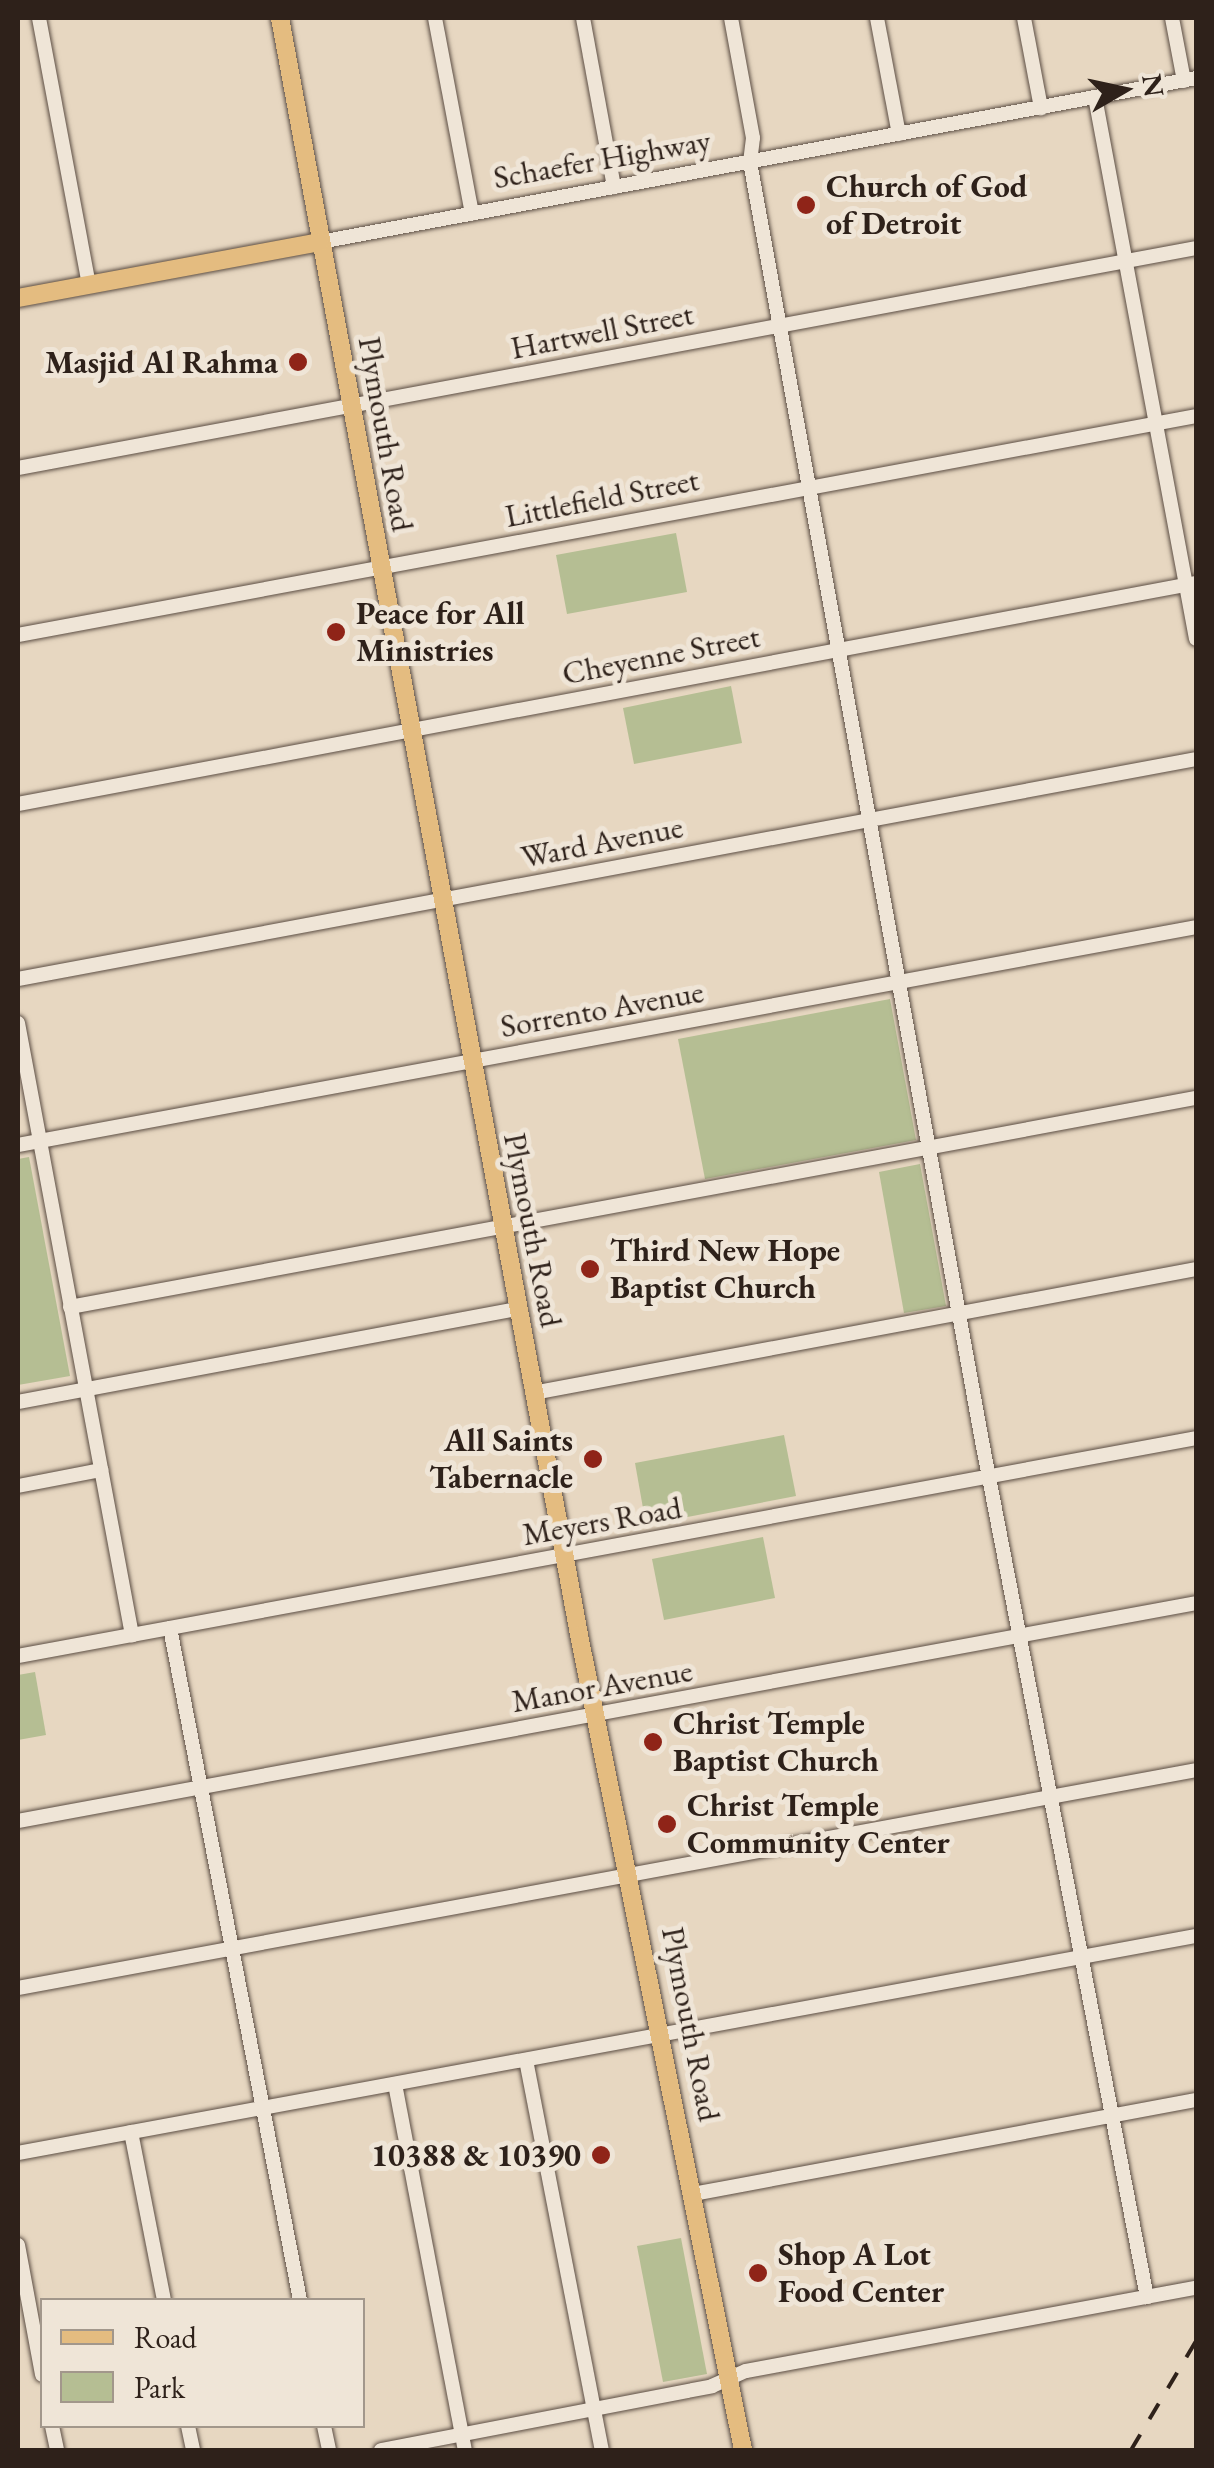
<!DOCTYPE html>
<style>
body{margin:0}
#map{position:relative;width:1214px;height:2468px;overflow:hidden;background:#e7d7c1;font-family:"EB Garamond",serif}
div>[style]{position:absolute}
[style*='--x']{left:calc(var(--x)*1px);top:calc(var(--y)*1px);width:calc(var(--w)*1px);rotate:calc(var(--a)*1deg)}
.green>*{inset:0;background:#b5be93}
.roads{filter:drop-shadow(0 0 2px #5c4e44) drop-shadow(0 0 2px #5c4e44)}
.minor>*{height:14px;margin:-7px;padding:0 7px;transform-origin:7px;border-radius:7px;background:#efe5d7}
.major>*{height:18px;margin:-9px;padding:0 9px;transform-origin:9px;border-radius:9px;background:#e4bc80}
.rail>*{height:4px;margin-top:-2px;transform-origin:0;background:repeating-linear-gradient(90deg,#2e211a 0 18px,transparent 0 36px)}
.dots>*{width:28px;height:28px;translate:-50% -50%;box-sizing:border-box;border:5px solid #efe5d7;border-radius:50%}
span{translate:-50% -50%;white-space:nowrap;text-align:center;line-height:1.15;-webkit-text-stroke:10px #efe5d7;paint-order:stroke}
.street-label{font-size:32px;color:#2e211a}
.poi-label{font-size:32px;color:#2e211a;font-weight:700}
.left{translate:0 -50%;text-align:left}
.right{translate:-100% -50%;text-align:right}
.frame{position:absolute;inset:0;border:20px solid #2e211a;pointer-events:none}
.legend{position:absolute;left:40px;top:2298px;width:325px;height:130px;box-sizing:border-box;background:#efe5d7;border:2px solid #a2978b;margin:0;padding:12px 18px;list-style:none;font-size:30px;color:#2e211a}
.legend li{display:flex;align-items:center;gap:20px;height:50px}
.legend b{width:50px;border:2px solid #a2978b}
.north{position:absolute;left:1074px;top:40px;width:100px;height:100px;-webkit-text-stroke:8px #efe5d7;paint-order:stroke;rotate:81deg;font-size:28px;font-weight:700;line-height:40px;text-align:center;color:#2e211a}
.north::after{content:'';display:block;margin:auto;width:35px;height:45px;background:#2e211a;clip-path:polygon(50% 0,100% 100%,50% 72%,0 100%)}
</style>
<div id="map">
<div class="green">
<div style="clip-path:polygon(676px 533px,687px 592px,567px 614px,556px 555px)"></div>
<div style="clip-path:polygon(731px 686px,742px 743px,634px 764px,623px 708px)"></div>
<div style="clip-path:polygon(890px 999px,916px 1140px,705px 1179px,678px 1039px)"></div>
<div style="clip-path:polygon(29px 1157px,70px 1376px,18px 1385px,18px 1159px)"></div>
<div style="clip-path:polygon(920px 1164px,946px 1306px,904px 1313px,879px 1172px)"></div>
<div style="clip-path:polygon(784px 1435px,796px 1496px,646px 1525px,635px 1463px)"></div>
<div style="clip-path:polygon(763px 1537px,775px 1598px,664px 1620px,652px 1559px)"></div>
<div style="clip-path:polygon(35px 1672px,46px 1735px,18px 1740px,18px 1675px)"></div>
<div style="clip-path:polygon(681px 2238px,707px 2374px,663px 2382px,637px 2246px)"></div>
</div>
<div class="roads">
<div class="minor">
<div style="--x:39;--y:18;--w:272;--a:79.4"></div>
<div style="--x:435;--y:18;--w:199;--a:79.3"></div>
<div style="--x:583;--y:18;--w:172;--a:79.6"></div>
<div style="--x:731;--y:18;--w:122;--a:79.6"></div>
<div style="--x:753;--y:138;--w:24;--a:97"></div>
<div style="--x:750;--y:162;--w:1295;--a:79.72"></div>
<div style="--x:981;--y:1436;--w:877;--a:79.09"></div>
<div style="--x:877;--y:18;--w:118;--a:79.3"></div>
<div style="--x:1024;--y:18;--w:92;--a:79.3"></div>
<div style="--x:1172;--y:18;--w:64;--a:79.2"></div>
<div style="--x:1095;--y:97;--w:551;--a:79.44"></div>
<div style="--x:320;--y:242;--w:891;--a:-10.6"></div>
<div style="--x:18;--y:468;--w:1198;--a:-10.58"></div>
<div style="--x:18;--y:635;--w:1198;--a:-10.53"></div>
<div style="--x:18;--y:804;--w:1199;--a:-10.63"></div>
<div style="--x:18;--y:979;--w:1198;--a:-10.58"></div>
<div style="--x:18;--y:1023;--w:623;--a:79.45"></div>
<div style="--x:18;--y:1145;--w:1198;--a:-10.48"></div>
<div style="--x:70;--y:1307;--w:1145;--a:-10.52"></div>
<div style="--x:533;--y:1393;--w:674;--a:-10.59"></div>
<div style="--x:18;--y:1402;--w:508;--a:-10.56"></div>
<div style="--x:18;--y:1486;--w:85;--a:-10.9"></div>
<div style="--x:170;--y:1628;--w:684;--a:79.05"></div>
<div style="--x:18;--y:1656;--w:1198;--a:-10.48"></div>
<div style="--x:18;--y:1821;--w:1198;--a:-10.48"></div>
<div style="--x:18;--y:1988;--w:1198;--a:-10.48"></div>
<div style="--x:526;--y:2060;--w:397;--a:79"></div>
<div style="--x:395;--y:2084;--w:373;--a:79.2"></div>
<div style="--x:131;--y:2132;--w:171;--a:78.9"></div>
<div style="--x:18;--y:2153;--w:1198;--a:-10.44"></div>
<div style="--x:693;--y:2194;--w:512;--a:-10.59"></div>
<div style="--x:18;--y:2245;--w:132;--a:79.5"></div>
<div style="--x:52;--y:2426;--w:25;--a:78"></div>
<div style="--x:188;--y:2426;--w:25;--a:78"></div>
<div style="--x:324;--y:2426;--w:25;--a:78"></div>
<div style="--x:381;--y:2450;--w:337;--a:-10.9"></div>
<div style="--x:712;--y:2386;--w:37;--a:-24"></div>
<div style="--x:746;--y:2371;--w:458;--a:-10.5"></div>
</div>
<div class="major">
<div style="--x:280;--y:18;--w:1644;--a:79.52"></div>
<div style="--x:579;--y:1635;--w:831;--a:78.62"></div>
<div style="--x:18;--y:298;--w:307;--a:-10.5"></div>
</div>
</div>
<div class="rail">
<div style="--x:1131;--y:2450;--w:127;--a:-59.2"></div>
</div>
<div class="dots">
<div style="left:806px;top:205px;background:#8f2418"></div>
<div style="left:298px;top:362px;background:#8f2418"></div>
<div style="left:336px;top:632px;background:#8f2418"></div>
<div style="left:590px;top:1269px;background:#8f2418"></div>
<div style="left:593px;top:1459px;background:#8f2418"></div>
<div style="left:653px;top:1742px;background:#8f2418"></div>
<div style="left:667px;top:1824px;background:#8f2418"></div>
<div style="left:601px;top:2155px;background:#8f2418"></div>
<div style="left:758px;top:2273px;background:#8f2418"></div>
</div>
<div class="street-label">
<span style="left:602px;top:159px;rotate:-10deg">Schaefer Highway</span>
<span style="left:602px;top:331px;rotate:-11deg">Hartwell Street</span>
<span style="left:386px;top:434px;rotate:80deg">Plymouth Road</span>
<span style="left:602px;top:498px;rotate:-11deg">Littlefield Street</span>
<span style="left:661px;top:655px;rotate:-11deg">Cheyenne Street</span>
<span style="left:602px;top:842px;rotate:-11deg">Ward Avenue</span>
<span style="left:602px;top:1009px;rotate:-10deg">Sorrento Avenue</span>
<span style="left:533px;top:1230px;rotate:79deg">Plymouth Road</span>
<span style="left:602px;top:1521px;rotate:-10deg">Meyers Road</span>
<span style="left:602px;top:1686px;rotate:-10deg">Manor Avenue</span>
<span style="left:691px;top:2024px;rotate:79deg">Plymouth Road</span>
</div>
<div class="poi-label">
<span class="left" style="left:826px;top:205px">Church of God<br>of Detroit</span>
<span class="right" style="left:278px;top:362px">Masjid Al Rahma</span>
<span class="left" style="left:356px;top:632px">Peace for All<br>Ministries</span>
<span class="left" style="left:610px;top:1269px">Third New Hope<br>Baptist Church</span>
<span class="right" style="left:573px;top:1459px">All Saints<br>Tabernacle</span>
<span class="left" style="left:673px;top:1742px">Christ Temple<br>Baptist Church</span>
<span class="left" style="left:687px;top:1824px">Christ Temple<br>Community Center</span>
<span class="right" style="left:581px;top:2155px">10388 &amp; 10390</span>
<span class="left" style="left:778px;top:2273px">Shop A Lot<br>Food Center</span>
</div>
<div class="frame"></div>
<ul class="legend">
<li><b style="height:12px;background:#e4bc80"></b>Road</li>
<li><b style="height:28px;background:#b5be93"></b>Park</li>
</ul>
<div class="north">N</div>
</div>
